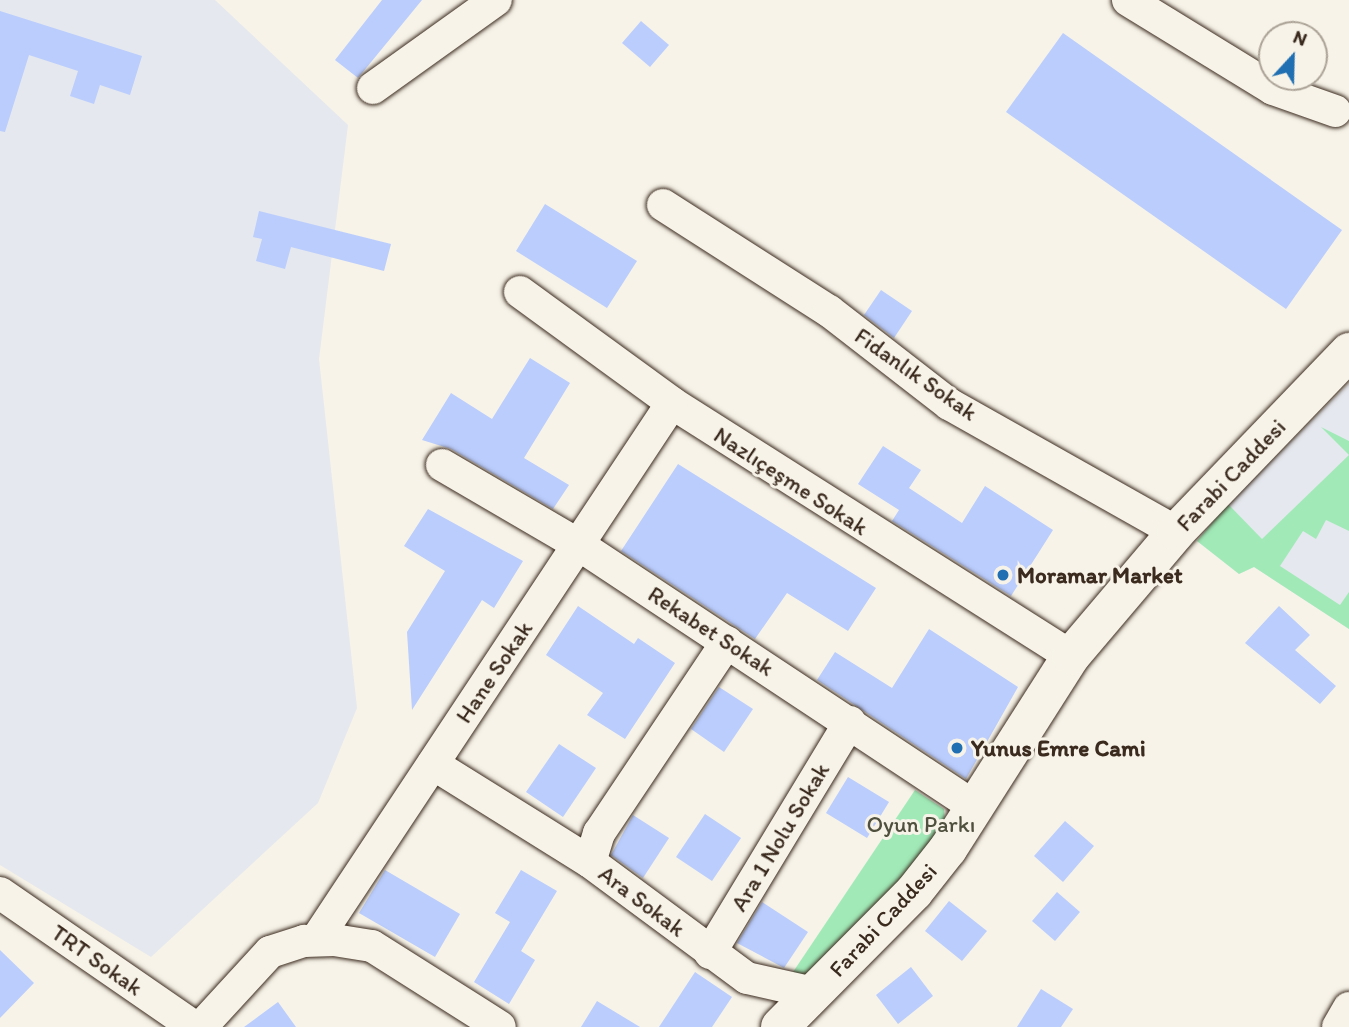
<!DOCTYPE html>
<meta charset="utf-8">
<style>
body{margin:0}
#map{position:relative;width:1349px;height:1027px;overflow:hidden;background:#f7f3e8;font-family:Itim,sans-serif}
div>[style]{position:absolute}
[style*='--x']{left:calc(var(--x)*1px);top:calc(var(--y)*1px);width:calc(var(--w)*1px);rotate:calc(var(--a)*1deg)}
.built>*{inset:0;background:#e5e8ee}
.green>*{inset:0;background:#a1eab8}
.building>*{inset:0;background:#bacdfd}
.roads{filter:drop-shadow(0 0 2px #3b2a1e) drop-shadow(0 0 2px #3b2a1e)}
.street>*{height:32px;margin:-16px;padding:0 16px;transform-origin:16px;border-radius:16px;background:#f7f3e8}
.secondary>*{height:38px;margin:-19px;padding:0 19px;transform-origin:19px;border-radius:19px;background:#f7f3e8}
.dots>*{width:19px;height:19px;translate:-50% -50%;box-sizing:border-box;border:4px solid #f7f3e8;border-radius:50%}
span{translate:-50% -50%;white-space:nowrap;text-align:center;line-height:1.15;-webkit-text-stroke:6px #f7f3e8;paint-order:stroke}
.street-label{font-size:23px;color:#3b2a1e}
.poi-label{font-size:23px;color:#3b2a1e;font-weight:700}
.left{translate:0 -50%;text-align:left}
.park-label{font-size:23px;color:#4f503d}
.north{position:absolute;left:1258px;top:21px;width:70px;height:70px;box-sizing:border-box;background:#f7f3e8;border:2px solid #aca397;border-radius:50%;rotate:22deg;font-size:19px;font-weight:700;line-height:28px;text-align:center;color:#3b2a1e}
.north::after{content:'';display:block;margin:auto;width:24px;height:32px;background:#1f6fb2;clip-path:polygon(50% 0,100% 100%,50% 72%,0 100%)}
</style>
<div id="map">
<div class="built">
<div style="clip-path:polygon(0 0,215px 0,348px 125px,319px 359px,357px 708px,318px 803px,151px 957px,0 865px)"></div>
<div style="clip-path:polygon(1349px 383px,1349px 629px,1254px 567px,1239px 574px,1197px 541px,1221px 511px)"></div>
</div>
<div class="green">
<div style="clip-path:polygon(1321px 427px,1349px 441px,1349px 531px,1326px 520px,1316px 539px,1303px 531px,1280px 566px,1340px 605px,1349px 592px,1349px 629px,1254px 567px,1239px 574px,1197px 541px,1228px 504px,1262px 539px,1349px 455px)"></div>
<div style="clip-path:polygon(915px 790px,944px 809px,946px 832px,810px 983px,791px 975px)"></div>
</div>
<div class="building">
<div style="clip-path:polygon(382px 0,422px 0,358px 78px,335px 60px)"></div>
<div style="clip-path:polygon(0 11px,142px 56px,130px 95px,100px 85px,94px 104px,70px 96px,78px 71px,29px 55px,5px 132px,0 131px)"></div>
<div style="clip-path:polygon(641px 21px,669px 45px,650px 67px,622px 43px)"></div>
<div style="clip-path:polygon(1063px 33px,1342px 230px,1286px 309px,1006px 112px)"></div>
<div style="clip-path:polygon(545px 204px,637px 261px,607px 308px,516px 251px)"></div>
<div style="clip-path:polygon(259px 211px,391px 244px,384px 271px,291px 247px,285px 269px,256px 261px,262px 239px,253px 237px)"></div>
<div style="clip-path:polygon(881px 290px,912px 311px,894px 338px,864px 315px)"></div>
<div style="clip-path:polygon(530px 358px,570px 383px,524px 458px,569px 485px,553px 509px,451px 449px,422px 440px,451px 393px,492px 419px)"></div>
<div style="clip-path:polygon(883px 446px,921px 470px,909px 488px,962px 523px,985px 486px,1053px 530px,1011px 596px,892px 521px,899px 510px,858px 484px)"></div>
<div style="clip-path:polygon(678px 464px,876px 588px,848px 631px,787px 593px,755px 639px,621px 551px)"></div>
<div style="clip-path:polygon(428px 509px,523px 561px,494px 608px,482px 600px,412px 710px,407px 632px,445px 571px,404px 546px)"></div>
<div style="clip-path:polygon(578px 606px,634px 644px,638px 638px,675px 663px,625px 739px,587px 715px,603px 693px,546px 655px)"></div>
<div style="clip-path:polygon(1279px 606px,1310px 635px,1295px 650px,1336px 686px,1320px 704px,1245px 643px)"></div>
<div style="clip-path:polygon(929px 629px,1018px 687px,966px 779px,817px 680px,835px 652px,892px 688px)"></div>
<div style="clip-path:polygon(719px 687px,753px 709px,724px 752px,691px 729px)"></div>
<div style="clip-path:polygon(559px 744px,596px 768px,563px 817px,526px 792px)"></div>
<div style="clip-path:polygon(848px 777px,889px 802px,867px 838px,826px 813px)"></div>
<div style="clip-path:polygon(705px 814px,741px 838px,712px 881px,676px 857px)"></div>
<div style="clip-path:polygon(633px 815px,669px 838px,643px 878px,611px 855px)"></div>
<div style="clip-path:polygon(1065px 821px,1094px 846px,1063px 882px,1034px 856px)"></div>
<div style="clip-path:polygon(385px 870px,460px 914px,435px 957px,359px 913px)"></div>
<div style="clip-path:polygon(521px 870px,557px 891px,521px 951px,535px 960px,509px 1004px,474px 982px,510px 922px,495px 913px)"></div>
<div style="clip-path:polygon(1057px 892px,1080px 912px,1055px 941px,1032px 921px)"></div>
<div style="clip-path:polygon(949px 901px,987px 931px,962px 961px,925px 931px)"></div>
<div style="clip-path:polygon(762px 902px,808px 932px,784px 968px,737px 943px)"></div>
<div style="clip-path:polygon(0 950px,34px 983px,0 1018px)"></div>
<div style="clip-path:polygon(911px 967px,933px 996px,898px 1024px,876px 995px)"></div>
<div style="clip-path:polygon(695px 972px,732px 997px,712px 1027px,659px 1027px)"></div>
<div style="clip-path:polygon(1041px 989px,1073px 1009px,1061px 1027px,1017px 1027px)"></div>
<div style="clip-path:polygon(597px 1001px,640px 1027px,581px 1027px)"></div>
<div style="clip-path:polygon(278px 1002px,296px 1027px,244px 1027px)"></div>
</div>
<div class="roads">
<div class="street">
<div style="--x:1128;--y:0;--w:170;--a:31.5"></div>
<div style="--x:1273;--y:89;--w:66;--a:19.5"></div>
<div style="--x:373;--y:88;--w:151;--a:-35.6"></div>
<div style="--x:663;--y:205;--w:197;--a:32.6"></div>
<div style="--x:829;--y:311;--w:152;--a:37.8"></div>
<div style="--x:949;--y:404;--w:261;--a:29.4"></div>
<div style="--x:520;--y:292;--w:188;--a:36.1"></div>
<div style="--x:672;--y:403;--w:472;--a:32.4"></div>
<div style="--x:442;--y:465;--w:159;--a:30.3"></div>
<div style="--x:579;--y:545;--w:475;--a:33.5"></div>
<div style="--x:727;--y:642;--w:230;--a:123.8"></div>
<div style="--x:599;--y:833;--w:30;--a:107"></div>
<div style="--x:590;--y:862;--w:195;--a:36.5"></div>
<div style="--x:747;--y:978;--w:69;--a:12.6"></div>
<div style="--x:433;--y:764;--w:185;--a:32"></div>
<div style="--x:0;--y:893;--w:236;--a:34.6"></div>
<div style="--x:316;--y:940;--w:644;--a:-56.46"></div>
<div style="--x:710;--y:953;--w:270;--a:-58.8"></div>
<div style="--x:201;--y:1027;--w:102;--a:-47.4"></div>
<div style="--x:270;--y:952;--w:36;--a:-18"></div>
<div style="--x:304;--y:941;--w:30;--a:-2"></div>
<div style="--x:334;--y:940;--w:38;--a:9"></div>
<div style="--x:372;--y:946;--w:151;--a:32.3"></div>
<div style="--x:1338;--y:1027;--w:22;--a:-60"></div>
</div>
<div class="secondary">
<div style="--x:780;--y:1027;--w:190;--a:-45.2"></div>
<div style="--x:914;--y:892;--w:55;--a:-51.7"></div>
<div style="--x:948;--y:849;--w:229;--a:-57.5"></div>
<div style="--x:1071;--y:656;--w:162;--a:-49.7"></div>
<div style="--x:1176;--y:532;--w:250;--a:-46.1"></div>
</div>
</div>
<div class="dots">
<div style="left:1003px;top:575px;background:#1f6fb2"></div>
<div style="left:957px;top:748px;background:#1f6fb2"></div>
</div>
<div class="street-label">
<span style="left:916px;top:374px;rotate:35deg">Fidanlık Sokak</span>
<span style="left:1231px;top:475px;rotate:-46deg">Farabi Caddesi</span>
<span style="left:791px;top:481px;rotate:33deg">Nazlıçeşme Sokak</span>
<span style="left:711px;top:631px;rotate:33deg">Rekabet Sokak</span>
<span style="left:494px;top:672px;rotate:-56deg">Hane Sokak</span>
<span style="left:780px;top:837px;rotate:-59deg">Ara 1 Nolu Sokak</span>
<span style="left:642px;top:901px;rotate:37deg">Ara Sokak</span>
<span style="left:883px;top:920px;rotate:-47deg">Farabi Caddesi</span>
<span style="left:97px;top:960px;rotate:35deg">TRT Sokak</span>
</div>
<div class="poi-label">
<span class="left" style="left:1017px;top:575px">Moramar Market</span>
<span class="left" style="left:971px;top:748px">Yunus Emre Cami</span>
</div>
<div class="park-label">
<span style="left:921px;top:824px">Oyun Parkı</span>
</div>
<div class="north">N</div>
</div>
